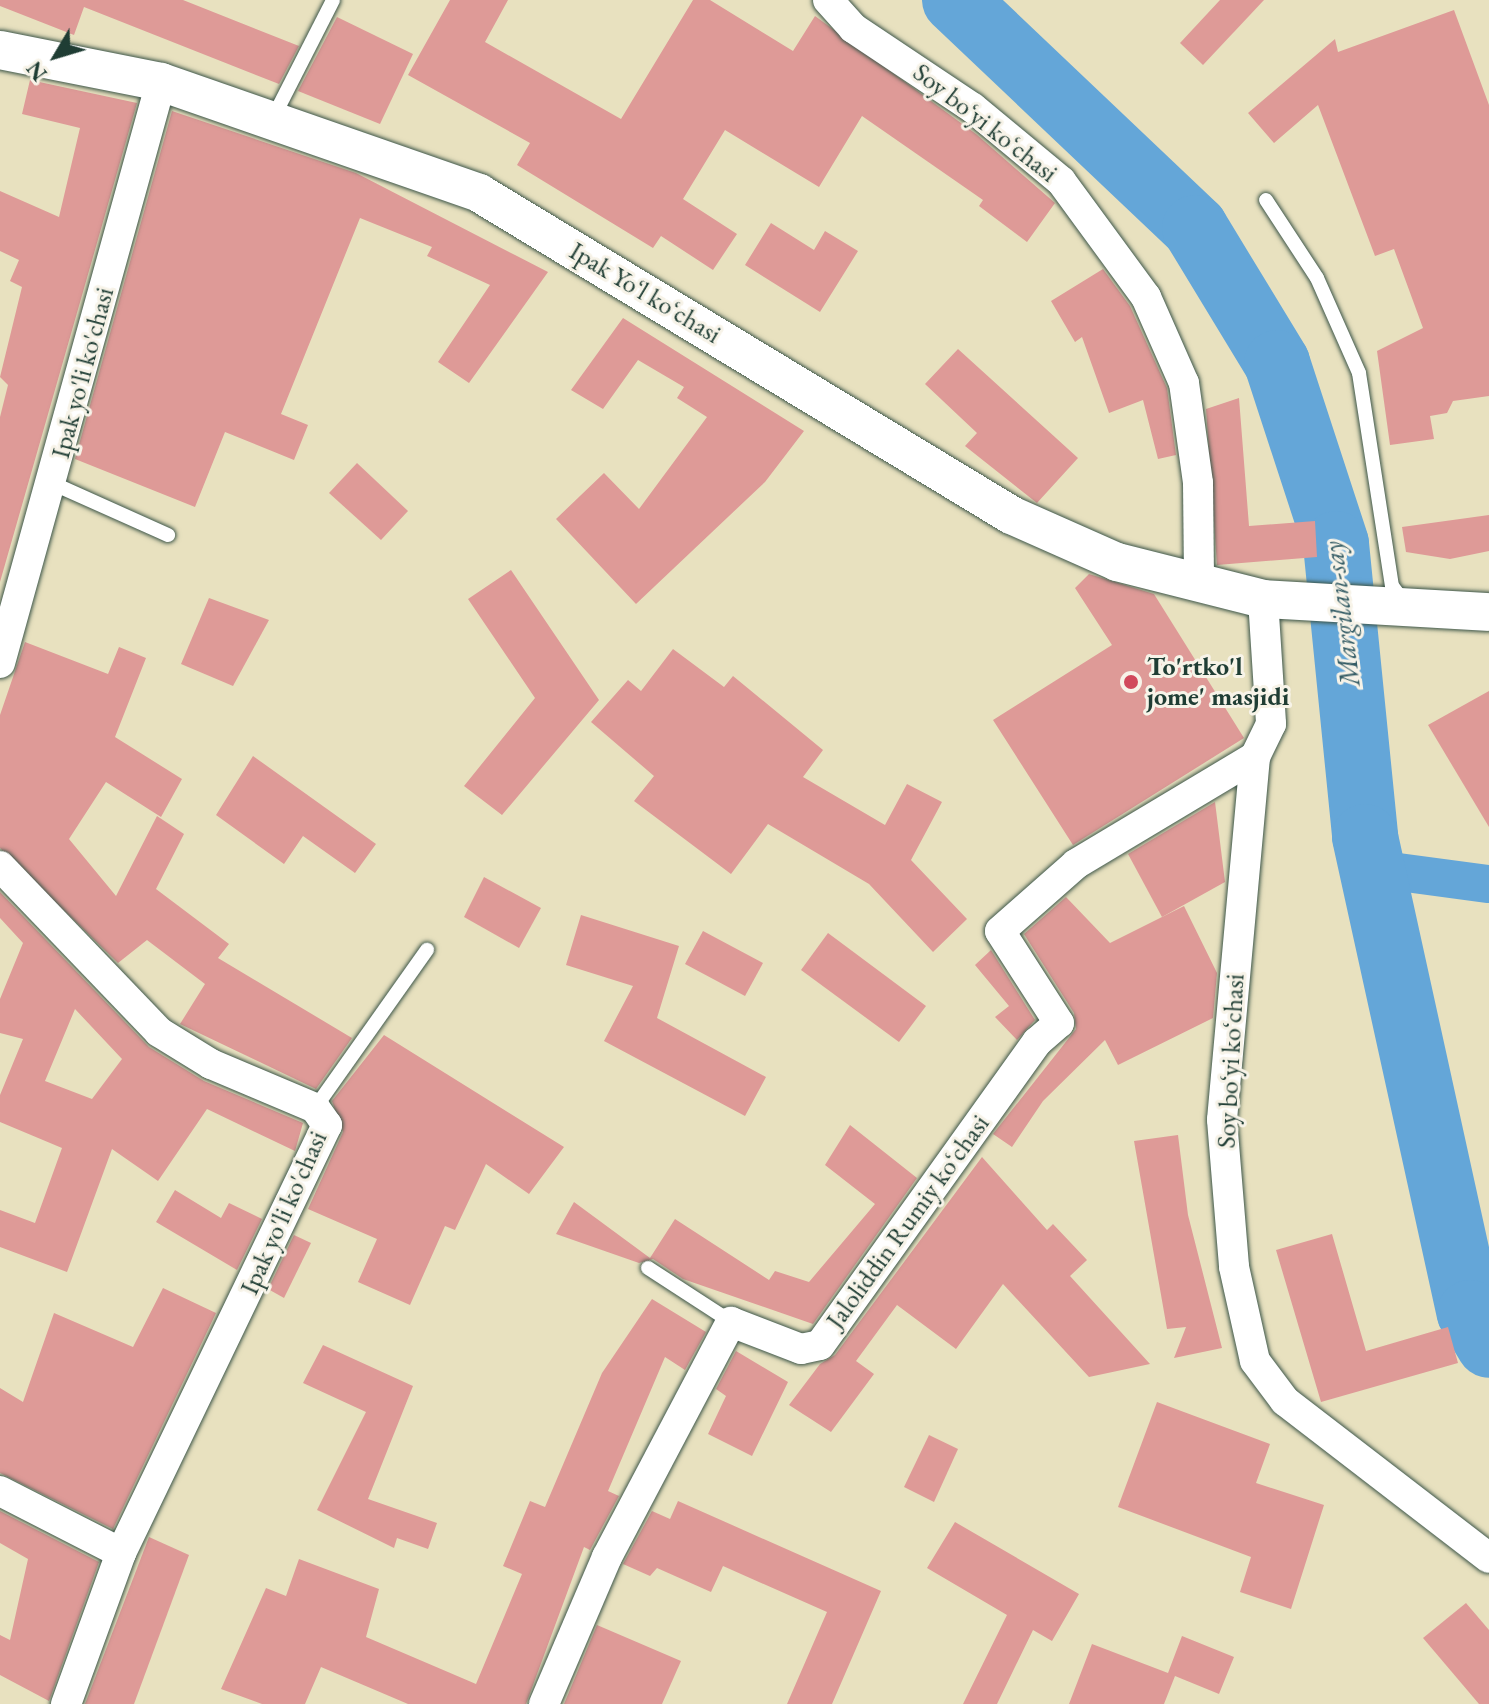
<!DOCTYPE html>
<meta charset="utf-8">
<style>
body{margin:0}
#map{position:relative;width:1489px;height:1704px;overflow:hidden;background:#e8e1bf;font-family:"EB Garamond",serif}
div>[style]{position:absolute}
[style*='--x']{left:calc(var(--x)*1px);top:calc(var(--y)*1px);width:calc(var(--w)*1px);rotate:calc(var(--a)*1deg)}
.canal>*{height:38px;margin:-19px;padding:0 19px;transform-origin:19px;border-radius:19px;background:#64a6d8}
.river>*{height:66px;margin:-33px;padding:0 33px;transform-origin:33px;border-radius:33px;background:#64a6d8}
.building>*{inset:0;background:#de9a97}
.roads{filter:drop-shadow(0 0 2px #3d5649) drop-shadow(0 0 2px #3d5649)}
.service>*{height:14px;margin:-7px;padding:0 7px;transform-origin:7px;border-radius:7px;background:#fff}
.minor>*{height:30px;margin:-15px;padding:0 15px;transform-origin:15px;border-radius:15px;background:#fff}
.tertiary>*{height:38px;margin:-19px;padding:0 19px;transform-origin:19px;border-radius:19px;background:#fff}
.dots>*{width:22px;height:22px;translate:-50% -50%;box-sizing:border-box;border:4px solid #f7f3e8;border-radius:50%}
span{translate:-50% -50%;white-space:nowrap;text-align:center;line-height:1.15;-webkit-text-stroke:6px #f7f3e8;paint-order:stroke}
.street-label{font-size:26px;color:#1f3d34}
.poi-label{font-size:26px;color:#1f3d34;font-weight:700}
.left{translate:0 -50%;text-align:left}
.water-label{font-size:28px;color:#345c65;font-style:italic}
.north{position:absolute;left:16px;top:16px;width:80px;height:80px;-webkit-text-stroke:6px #f7f3e8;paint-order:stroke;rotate:232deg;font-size:22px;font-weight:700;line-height:32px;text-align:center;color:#1f3d34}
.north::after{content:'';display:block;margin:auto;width:28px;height:36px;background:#1f3d34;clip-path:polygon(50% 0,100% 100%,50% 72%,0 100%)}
</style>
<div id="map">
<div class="canal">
<div style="--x:1376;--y:869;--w:114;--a:7.6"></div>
</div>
<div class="river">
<div style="--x:955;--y:0;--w:331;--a:43.5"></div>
<div style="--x:1195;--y:228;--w:158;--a:58.7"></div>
<div style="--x:1277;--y:363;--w:190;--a:71.9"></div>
<div style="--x:1336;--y:544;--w:294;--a:84.3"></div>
<div style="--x:1365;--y:837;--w:487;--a:77.6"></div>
<div style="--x:1470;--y:1313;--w:37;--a:59"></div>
</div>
<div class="building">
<div style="clip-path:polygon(0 0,183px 0,299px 46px,279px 84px,84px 7px,74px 35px,0 6px)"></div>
<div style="clip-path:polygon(450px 0,508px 0,485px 42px,621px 119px,693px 0,710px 0,793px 51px,815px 16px,976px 134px,1055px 203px,1027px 242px,979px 206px,983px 200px,862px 116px,819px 187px,725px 130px,683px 199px,737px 234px,713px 270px,661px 236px,653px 248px,517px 165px,530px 143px,408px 75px)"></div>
<div style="clip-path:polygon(1220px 0,1264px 0,1203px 65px,1180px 43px)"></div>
<div style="clip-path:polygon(1454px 10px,1489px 105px,1489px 396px,1453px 401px,1447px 413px,1430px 416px,1434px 439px,1390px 445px,1377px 351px,1423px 328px,1394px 249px,1375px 256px,1318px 105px,1274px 143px,1248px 113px,1335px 39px,1338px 52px)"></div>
<div style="clip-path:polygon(337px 17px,413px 54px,380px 124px,298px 91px)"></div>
<div style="clip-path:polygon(30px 80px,137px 103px,0 582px,0 417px,8px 385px,0 377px,22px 287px,10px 281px,19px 260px,0 251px,0 191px,59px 217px,80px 128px,22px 114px)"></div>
<div style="clip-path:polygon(172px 111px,356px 173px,548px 272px,469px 383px,438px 362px,490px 285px,427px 256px,432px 247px,360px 218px,281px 414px,308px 425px,294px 460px,225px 432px,195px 507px,75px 459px)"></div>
<div style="clip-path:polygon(771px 223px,814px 250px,825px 231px,858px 251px,820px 312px,745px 265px)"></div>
<div style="clip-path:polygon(1103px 269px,1130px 306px,1167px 388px,1176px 455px,1158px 459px,1143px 400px,1109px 413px,1082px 337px,1075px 342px,1051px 301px)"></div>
<div style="clip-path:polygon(623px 318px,804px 431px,765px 482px,636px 604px,556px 519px,604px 473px,639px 509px,707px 417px,677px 398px,684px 387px,638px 360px,603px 409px,571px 390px)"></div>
<div style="clip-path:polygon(958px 349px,1078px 458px,1037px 503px,965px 446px,977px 433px,925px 384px)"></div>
<div style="clip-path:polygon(1239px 398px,1249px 526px,1315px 521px,1317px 557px,1217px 565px,1206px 409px)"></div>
<div style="clip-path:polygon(357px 463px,408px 511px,381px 540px,329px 493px)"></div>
<div style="clip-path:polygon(1489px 515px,1489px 551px,1450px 559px,1406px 552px,1402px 527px)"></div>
<div style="clip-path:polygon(511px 570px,599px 700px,502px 815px,464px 786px,535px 698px,468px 599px)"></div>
<div style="clip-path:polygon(1089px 574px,1154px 594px,1244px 738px,1073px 845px,993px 720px,1112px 645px,1075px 588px)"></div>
<div style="clip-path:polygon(209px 598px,269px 620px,233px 686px,181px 664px)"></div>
<div style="clip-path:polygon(25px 642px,108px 674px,119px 647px,146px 658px,115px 737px,182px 779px,161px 817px,106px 782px,69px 839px,116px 896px,157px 816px,184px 834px,156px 889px,229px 944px,218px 958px,352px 1038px,316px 1089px,180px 1024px,205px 984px,147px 940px,118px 963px,0 848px,0 715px)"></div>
<div style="clip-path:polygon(673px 649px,724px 687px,733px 676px,823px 750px,803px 777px,885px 825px,907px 784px,942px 802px,911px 860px,967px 919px,933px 952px,869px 884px,768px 824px,731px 874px,634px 801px,654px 776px,591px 722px,628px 680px,641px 691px)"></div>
<div style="clip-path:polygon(1489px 691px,1489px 827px,1428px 725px)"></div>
<div style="clip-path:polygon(253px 756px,376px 844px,355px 873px,303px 836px,284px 864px,216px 815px)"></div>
<div style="clip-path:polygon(1215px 802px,1225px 882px,1162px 917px,1128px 854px)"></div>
<div style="clip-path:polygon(484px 877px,541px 908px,519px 948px,464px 917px)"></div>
<div style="clip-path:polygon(evenodd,0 892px,149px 1047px,204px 1081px,303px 1123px,295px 1151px,207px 1109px,158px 1181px,112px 1149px,67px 1272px,0 1247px,0 1210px,35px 1223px,62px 1148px,0 1122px,0 1095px,23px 1039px,0 1033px,0 999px,23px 943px,0 918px,0 892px,75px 1009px,122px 1059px,92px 1099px,45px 1081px,75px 1009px)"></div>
<div style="clip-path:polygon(1066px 897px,1110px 943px,1184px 906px,1217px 973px,1213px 1018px,1118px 1065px,1105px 1040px,1043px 1101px,1012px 1147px,993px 1134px,1076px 1029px,1074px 1013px,1024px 934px)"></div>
<div style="clip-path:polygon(581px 915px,679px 946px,657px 1018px,766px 1077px,745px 1116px,604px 1041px,633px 986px,566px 965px)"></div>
<div style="clip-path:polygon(703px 931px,763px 963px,745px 996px,685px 964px)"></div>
<div style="clip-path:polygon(828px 933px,926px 1006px,899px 1042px,801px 970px)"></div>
<div style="clip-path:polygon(991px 950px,1035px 1020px,1017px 1040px,995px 1017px,1009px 1006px,975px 965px)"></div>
<div style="clip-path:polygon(384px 1035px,564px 1147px,529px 1194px,486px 1164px,455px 1230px,445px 1226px,410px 1305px,358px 1282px,377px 1239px,308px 1209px,343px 1132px,332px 1101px)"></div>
<div style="clip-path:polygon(850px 1125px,917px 1178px,813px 1324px,683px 1279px,653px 1259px,639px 1263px,556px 1234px,574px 1202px,650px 1258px,675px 1219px,769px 1280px,775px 1271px,809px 1282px,875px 1204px,825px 1165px)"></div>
<div style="clip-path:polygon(1178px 1135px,1188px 1215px,1222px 1348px,1174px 1358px,1186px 1327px,1167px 1329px,1134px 1141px)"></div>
<div style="clip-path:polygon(982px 1157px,1047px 1230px,1053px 1224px,1087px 1260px,1070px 1276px,1150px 1364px,1089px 1377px,1003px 1284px,956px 1349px,897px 1305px,856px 1361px,874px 1374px,831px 1432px,789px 1405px,820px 1364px,835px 1355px)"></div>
<div style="clip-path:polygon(175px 1190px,221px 1218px,229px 1203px,262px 1219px,237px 1270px,156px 1222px)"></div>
<div style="clip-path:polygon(1332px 1234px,1366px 1351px,1448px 1327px,1458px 1363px,1321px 1402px,1276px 1250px)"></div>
<div style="clip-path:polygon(294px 1235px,311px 1243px,284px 1298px,268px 1289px)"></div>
<div style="clip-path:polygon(163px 1288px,216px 1313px,113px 1529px,0 1473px,0 1388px,23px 1402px,54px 1313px,133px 1347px)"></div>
<div style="clip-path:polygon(652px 1299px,706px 1332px,685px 1370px,665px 1357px,608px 1491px,619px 1496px,590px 1550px,584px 1547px,526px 1704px,408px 1704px,321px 1667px,305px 1704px,262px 1704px,221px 1689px,266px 1588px,286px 1596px,299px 1559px,379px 1589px,366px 1637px,476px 1684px,522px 1574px,503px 1566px,530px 1501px,545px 1507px,602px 1373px)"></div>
<div style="clip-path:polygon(323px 1345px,413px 1386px,368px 1499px,437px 1523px,428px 1549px,397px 1538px,394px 1548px,317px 1510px,366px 1412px,303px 1383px)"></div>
<div style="clip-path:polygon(736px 1351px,788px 1382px,752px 1456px,708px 1434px,726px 1396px,716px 1389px)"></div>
<div style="clip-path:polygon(1157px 1402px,1270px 1444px,1256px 1483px,1324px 1505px,1291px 1609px,1240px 1592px,1251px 1557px,1118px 1507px)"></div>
<div style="clip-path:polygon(929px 1435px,958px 1449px,934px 1502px,904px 1487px)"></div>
<div style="clip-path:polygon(678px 1501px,881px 1591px,832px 1704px,787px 1704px,827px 1612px,723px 1566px,711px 1592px,657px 1568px,650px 1576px,623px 1564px,652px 1511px,670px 1519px)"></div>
<div style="clip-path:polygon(0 1511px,99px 1562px,49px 1701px,0 1675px,0 1635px,10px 1640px,28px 1559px,0 1543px)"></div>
<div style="clip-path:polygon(955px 1522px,1079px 1594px,1052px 1641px,1033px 1630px,997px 1704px,963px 1704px,1007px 1615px,927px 1568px)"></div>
<div style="clip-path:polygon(149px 1537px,189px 1555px,134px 1704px,85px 1704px)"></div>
<div style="clip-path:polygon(1466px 1603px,1489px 1630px,1489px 1704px,1479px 1704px,1423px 1638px)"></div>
<div style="clip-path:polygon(597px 1625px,681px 1661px,662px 1704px,564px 1704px)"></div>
<div style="clip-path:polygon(1182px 1636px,1234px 1657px,1219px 1694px,1175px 1676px,1164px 1704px,1069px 1704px,1092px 1644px,1168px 1673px)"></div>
</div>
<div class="roads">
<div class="service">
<div style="--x:273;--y:118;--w:132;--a:-63"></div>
<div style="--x:1266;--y:200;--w:93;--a:56.8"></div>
<div style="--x:1317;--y:278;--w:104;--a:66.1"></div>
<div style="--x:1359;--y:373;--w:216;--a:81.2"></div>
<div style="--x:1392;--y:586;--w:21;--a:53"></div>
<div style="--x:54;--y:484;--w:125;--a:24.1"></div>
<div style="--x:315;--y:1108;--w:194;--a:-54.7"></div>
<div style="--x:648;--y:1268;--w:99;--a:33"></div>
</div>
<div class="minor">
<div style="--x:828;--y:0;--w:38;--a:48"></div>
<div style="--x:853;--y:28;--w:144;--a:33.7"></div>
<div style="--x:973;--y:108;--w:114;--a:39.7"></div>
<div style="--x:1061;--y:181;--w:144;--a:53.8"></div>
<div style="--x:1146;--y:297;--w:94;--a:66.2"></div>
<div style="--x:1184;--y:383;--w:101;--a:82"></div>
<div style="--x:1198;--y:483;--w:103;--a:89.4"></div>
<div style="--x:1263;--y:599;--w:125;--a:86.3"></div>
<div style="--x:1271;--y:724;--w:37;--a:116"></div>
<div style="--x:1255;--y:757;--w:364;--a:95.2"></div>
<div style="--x:1222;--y:1120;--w:147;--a:85.3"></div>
<div style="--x:1234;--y:1267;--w:96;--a:77.4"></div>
<div style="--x:1255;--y:1361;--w:50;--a:53.1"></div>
<div style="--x:1285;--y:1401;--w:257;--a:37.6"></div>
<div style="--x:0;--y:663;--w:603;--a:-74.51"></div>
<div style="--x:0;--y:866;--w:230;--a:46.2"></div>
<div style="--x:159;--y:1032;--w:61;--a:31.6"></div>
<div style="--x:211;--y:1064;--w:113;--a:22.9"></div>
<div style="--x:315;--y:1108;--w:21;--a:55"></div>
<div style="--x:327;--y:1125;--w:475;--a:115.7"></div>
<div style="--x:121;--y:1553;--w:161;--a:110"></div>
<div style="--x:0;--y:1491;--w:136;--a:27.1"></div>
<div style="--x:544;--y:1704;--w:160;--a:-66.8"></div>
<div style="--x:607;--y:1557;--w:266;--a:-62.2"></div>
<div style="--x:731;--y:1322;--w:75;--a:21.1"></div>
<div style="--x:801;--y:1349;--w:19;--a:-12"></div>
<div style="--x:820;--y:1345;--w:373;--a:-54.4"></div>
<div style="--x:1037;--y:1042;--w:29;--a:-41"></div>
<div style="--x:1059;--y:1023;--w:109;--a:-122.7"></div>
<div style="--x:1000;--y:931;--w:101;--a:-41.4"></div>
<div style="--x:1076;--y:864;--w:209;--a:-30.9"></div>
</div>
<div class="tertiary">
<div style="--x:0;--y:50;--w:164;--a:11.2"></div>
<div style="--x:161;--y:82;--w:337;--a:19.2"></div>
<div style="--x:479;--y:193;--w:622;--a:31.18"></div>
<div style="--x:1011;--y:515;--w:116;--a:23.9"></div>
<div style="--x:1117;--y:562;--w:151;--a:14.2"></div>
<div style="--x:1263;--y:599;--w:226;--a:3.3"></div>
</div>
</div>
<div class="dots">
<div style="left:1131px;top:682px;background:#d1495b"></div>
</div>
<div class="street-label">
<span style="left:985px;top:123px;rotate:38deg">Soy boʻyi koʻchasi</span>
<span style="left:645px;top:293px;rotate:31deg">Ipak Yoʻl koʻchasi</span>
<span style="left:83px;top:373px;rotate:-75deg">Ipak yo'li ko'chasi</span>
<span style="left:1231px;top:1061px;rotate:-87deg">Soy boʻyi koʻchasi</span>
<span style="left:284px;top:1213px;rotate:-66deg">Ipak yo'li ko'chasi</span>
<span style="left:908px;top:1222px;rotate:-54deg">Jaloliddin Rumiy koʻchasi</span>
</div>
<div class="poi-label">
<span class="left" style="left:1147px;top:682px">To'rtko'l<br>jome' masjidi</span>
</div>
<div class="water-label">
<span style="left:1341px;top:614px;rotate:-97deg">Margilan-say</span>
</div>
<div class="north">N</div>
</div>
